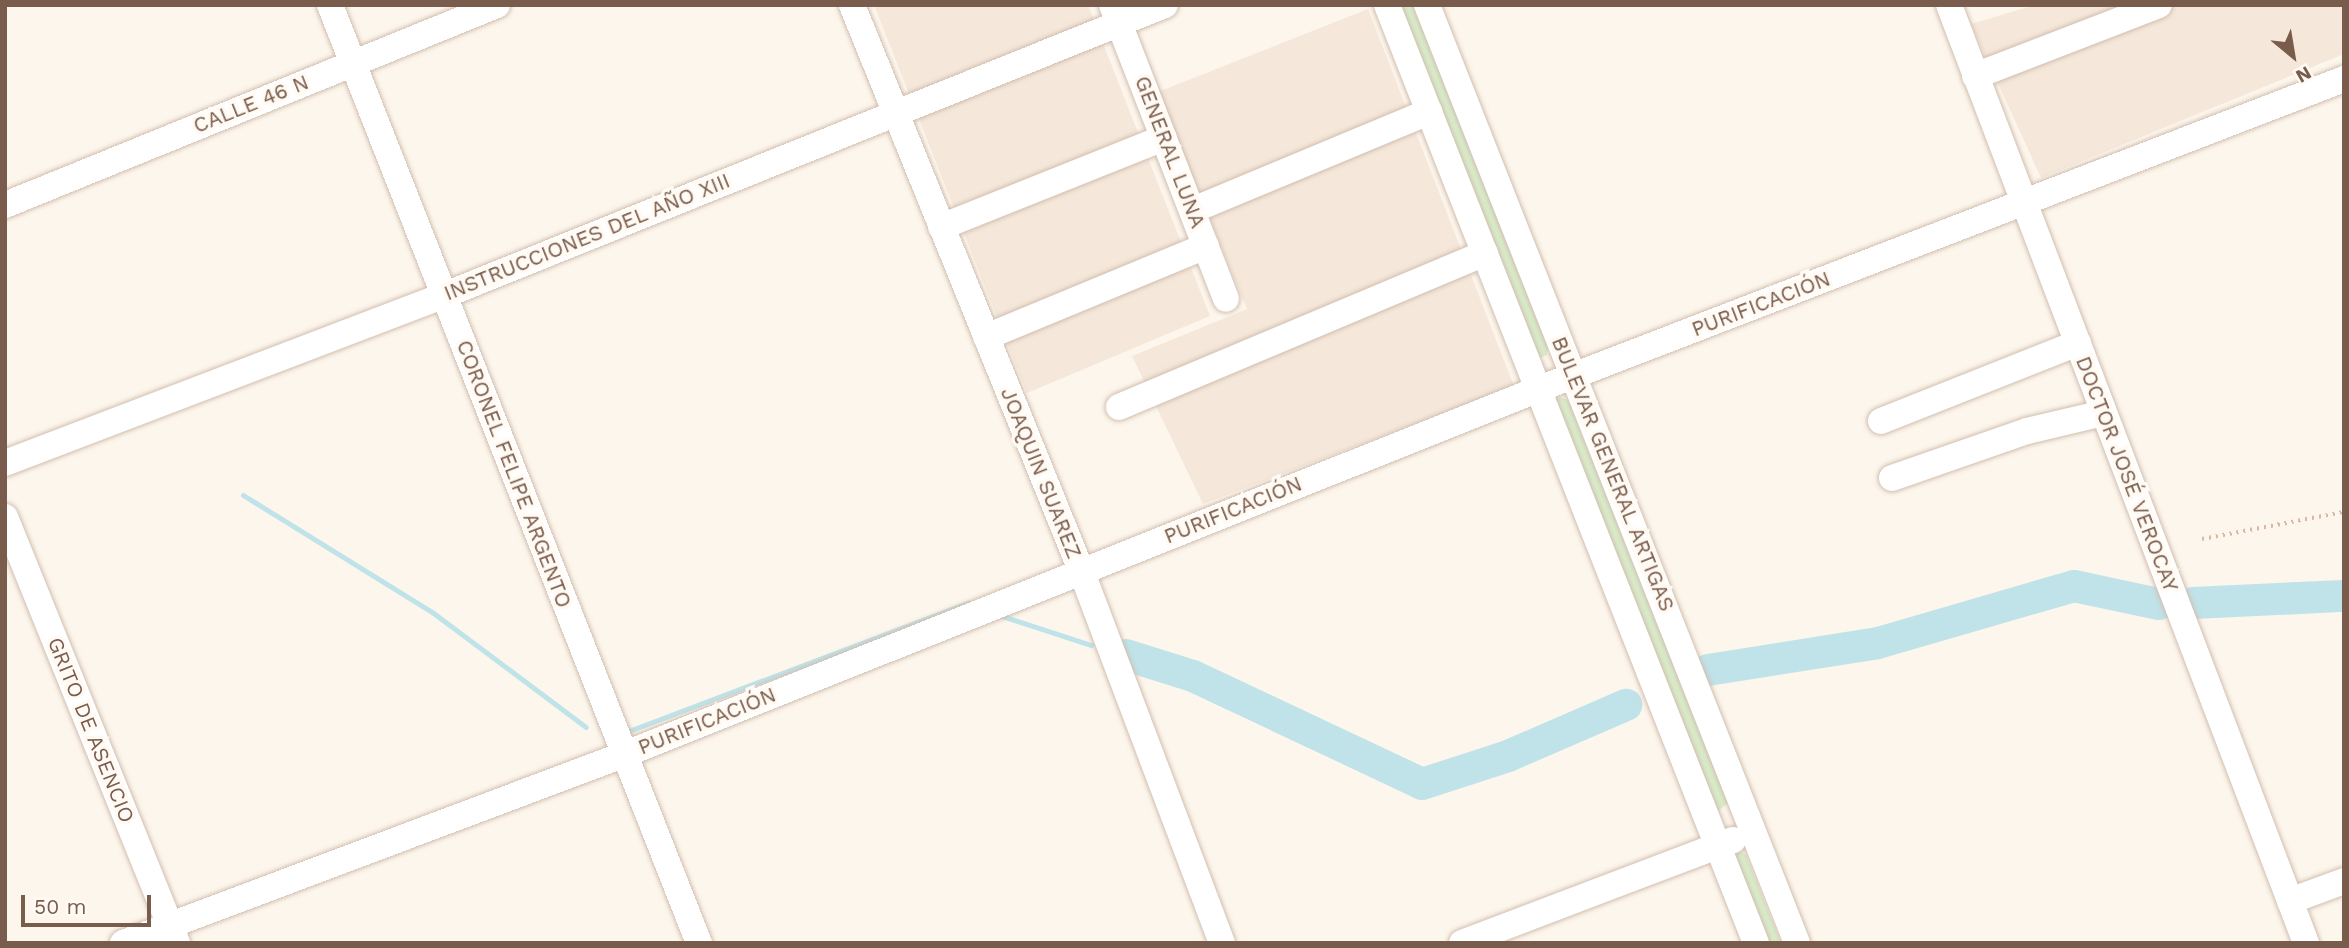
<!DOCTYPE html>
<meta charset="utf-8">
<style>
body{margin:0}
#map{position:relative;width:2349px;height:948px;overflow:hidden;background:#fdf6ec;font-family:"Work Sans",sans-serif}
div>[style]{position:absolute}
[style*='--x']{left:calc(var(--x)*1px);top:calc(var(--y)*1px);width:calc(var(--w)*1px);rotate:calc(var(--a)*1deg)}
.residential>*{inset:0;background:#f5e8da}
.green>*{inset:0;background:#d8ecc9}
.stream>*{height:5px;margin:-2.5px;padding:0 2.5px;transform-origin:2.5px;border-radius:2.5px;background:#bfe3e8}
.river>*{height:32px;margin:-16px;padding:0 16px;transform-origin:16px;border-radius:16px;background:#bfe3e8}
.path>*{height:3.5px;margin-top:-1.75px;transform-origin:0;background:repeating-linear-gradient(90deg,#d9b8a5 0 2px,transparent 0 7px)}
.roads{filter:drop-shadow(0 0 2px #d1beb0) drop-shadow(0 0 2px #d1beb0)}
.minor>*{height:26px;margin:-13px;padding:0 13px;transform-origin:13px;border-radius:13px;background:#fff}
span{translate:-50% -50%;white-space:nowrap;text-align:center;line-height:1.15;-webkit-text-stroke:7px #fffaf3;paint-order:stroke}
.street-label{font-size:21px;color:#7a5c4d}
.frame{position:absolute;inset:0;border:7px solid #7a5c4d;pointer-events:none}
.north{position:absolute;left:2258px;top:21px;width:70px;height:70px;-webkit-text-stroke:5px #fffaf3;paint-order:stroke;rotate:150deg;font-size:19px;font-weight:700;line-height:28px;text-align:center;color:#7a5c4d}
.north::after{content:'';display:block;margin:auto;width:24px;height:32px;background:#7a5c4d;clip-path:polygon(50% 0,100% 100%,50% 72%,0 100%)}
.scale{position:absolute;left:21px;top:895px;width:130px;height:32px;box-sizing:border-box;border:4px solid #7a5c4d;border-top:0;padding-left:9px;font-size:21px;line-height:24px;white-space:nowrap;color:#7a5c4d;-webkit-text-stroke:5px #fffaf3;paint-order:stroke}
</style>
<div id="map">
<div class="residential">
<div style="clip-path:polygon(874px 5px,1088px 5px,1210px 316px,1027px 393px)"></div>
<div style="clip-path:polygon(2035px 5px,2344px 5px,2344px 54px,2041px 178px,1971px 24px)"></div>
<div style="clip-path:polygon(1368px 9px,1514px 386px,1203px 504px,1132px 356px,1247px 309px,1158px 92px)"></div>
</div>
<div class="green">
<div style="clip-path:polygon(1396px 5px,1413px 5px,1548px 346px,1547px 355px,1539px 358px)"></div>
<div style="clip-path:polygon(1561px 397px,1568px 400px,1728px 803px,1718px 811px,1554px 400px)"></div>
<div style="clip-path:polygon(1741px 852px,1746px 855px,1781px 943px,1764px 943px,1734px 854px)"></div>
</div>
<div class="stream">
<div style="--x:243;--y:495;--w:222;--a:31.8"></div>
<div style="--x:432;--y:612;--w:192;--a:36.8"></div>
<div style="--x:999;--y:615;--w:97;--a:18.1"></div>
<div style="--x:626;--y:732;--w:366;--a:-20.7"></div>
</div>
<div class="river">
<div style="--x:2193;--y:603;--w:151;--a:-2.7"></div>
<div style="--x:1126;--y:655;--w:70;--a:17.4"></div>
<div style="--x:1193;--y:676;--w:253;--a:25.2"></div>
<div style="--x:1422;--y:784;--w:90;--a:-18"></div>
<div style="--x:1508;--y:756;--w:129;--a:-23.4"></div>
<div style="--x:1708;--y:670;--w:172;--a:-9"></div>
<div style="--x:1878;--y:643;--w:204;--a:-16.2"></div>
<div style="--x:2074;--y:586;--w:87;--a:12"></div>
</div>
<div class="path">
<div style="--x:2202;--y:539;--w:145;--a:-10.8"></div>
</div>
<div class="roads">
<div class="minor">
<div style="--x:330;--y:5;--w:1008;--a:68.53"></div>
<div style="--x:852;--y:5;--w:610;--a:67.94"></div>
<div style="--x:1081;--y:570;--w:399;--a:69.3"></div>
<div style="--x:1112;--y:5;--w:315;--a:68.8"></div>
<div style="--x:1387;--y:5;--w:1008;--a:68.53"></div>
<div style="--x:1427;--y:5;--w:1008;--a:68.47"></div>
<div style="--x:1949;--y:5;--w:1004;--a:69.16"></div>
<div style="--x:1975;--y:76;--w:197;--a:-21.1"></div>
<div style="--x:5;--y:205;--w:531;--a:-22.12"></div>
<div style="--x:1193;--y:210;--w:256;--a:-22.6"></div>
<div style="--x:941;--y:227;--w:240;--a:-21.8"></div>
<div style="--x:986;--y:337;--w:238;--a:-22.5"></div>
<div style="--x:1119;--y:407;--w:397;--a:-22.8"></div>
<div style="--x:1881;--y:421;--w:212;--a:-21.6"></div>
<div style="--x:5;--y:463;--w:471;--a:-20.9"></div>
<div style="--x:445;--y:295;--w:776;--a:-21.94"></div>
<div style="--x:1892;--y:478;--w:143;--a:-19.2"></div>
<div style="--x:2027;--y:431;--w:79;--a:-13.2"></div>
<div style="--x:5;--y:517;--w:459;--a:68"></div>
<div style="--x:2290;--y:901;--w:58;--a:-20.3"></div>
<div style="--x:123;--y:943;--w:534;--a:-20.61"></div>
<div style="--x:623;--y:755;--w:986;--a:-21.78"></div>
<div style="--x:1539;--y:389;--w:863;--a:-21.06"></div>
<div style="--x:1462;--y:943;--w:290;--a:-20.8"></div>
</div>
</div>
<div class="street-label">
<span style="left:251px;top:104px;rotate:-22deg">CALLE 46 N</span>
<span style="left:1170px;top:152px;rotate:69deg">GENERAL LUNA</span>
<span style="left:587px;top:237px;rotate:-22deg">INSTRUCCIONES DEL AÑO XIII</span>
<span style="left:1761px;top:304px;rotate:-21deg">PURIFICACIÓN</span>
<span style="left:1041px;top:473px;rotate:68deg">JOAQUIN SUAREZ</span>
<span style="left:514px;top:474px;rotate:69deg">CORONEL FELIPE ARGENTO</span>
<span style="left:1613px;top:474px;rotate:68deg">BULEVAR GENERAL ARTIGAS</span>
<span style="left:2127px;top:474px;rotate:69deg">DOCTOR JOSÉ VEROCAY</span>
<span style="left:1233px;top:510px;rotate:-22deg">PURIFICACIÓN</span>
<span style="left:707px;top:721px;rotate:-22deg">PURIFICACIÓN</span>
<span style="left:91px;top:730px;rotate:68deg">GRITO DE ASENCIO</span>
</div>
<div class="frame"></div>
<div class="north">N</div>
<div class="scale">50 m</div>
</div>
